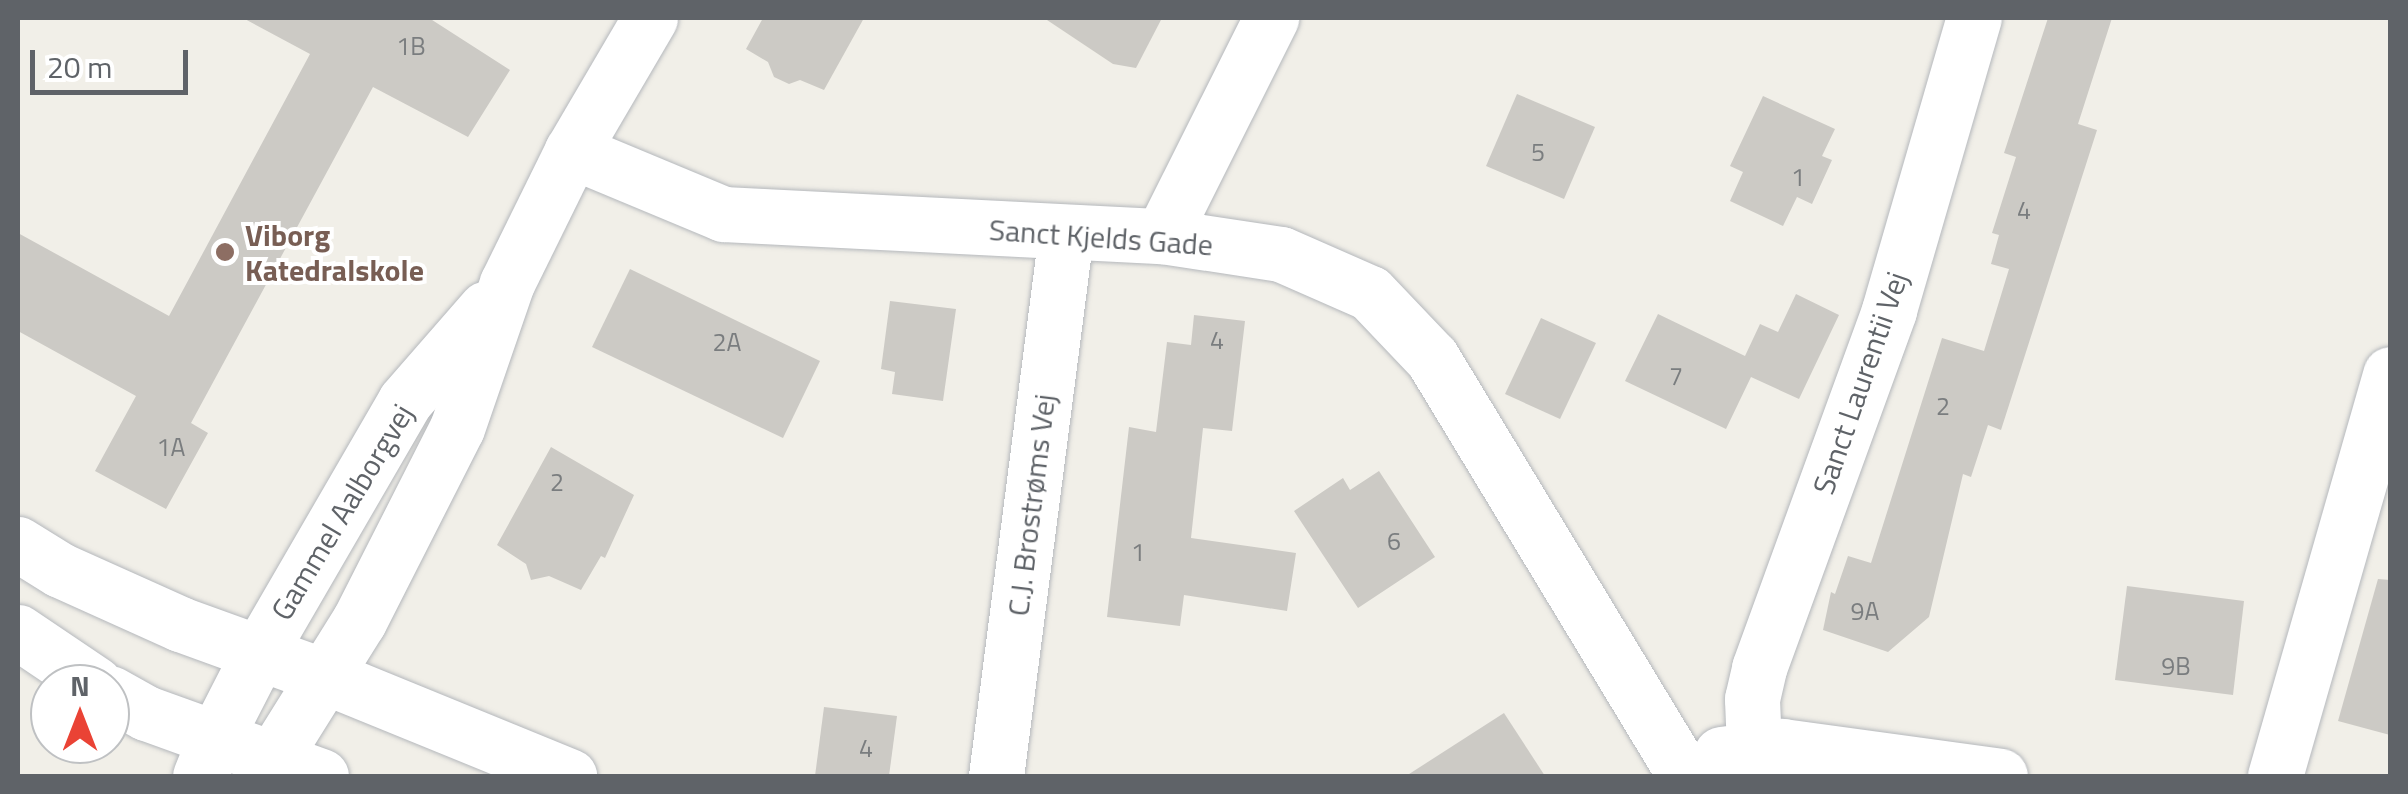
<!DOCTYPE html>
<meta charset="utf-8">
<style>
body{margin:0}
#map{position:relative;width:2408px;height:794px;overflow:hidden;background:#f1efe8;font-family:"Titillium Web",sans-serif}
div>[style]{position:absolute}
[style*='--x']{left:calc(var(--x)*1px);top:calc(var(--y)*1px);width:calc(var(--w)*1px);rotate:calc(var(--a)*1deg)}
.building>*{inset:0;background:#cccac5}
.roads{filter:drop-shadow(0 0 2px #b5b8bc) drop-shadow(0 0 2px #b5b8bc)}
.minor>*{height:55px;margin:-27.5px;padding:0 27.5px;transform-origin:27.5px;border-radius:27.5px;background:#fff}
.tertiary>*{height:55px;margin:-27.5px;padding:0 27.5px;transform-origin:27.5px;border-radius:27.5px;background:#fff}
.secondary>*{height:55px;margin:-27.5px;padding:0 27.5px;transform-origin:27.5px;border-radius:27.5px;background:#fff}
.dots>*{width:28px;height:28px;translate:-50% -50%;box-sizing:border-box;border:5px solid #fff;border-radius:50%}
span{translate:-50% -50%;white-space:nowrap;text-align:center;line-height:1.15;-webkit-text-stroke:8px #fff;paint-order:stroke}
.number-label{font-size:25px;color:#7a7d7f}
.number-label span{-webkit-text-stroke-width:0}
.education-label{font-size:30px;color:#785e54;font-weight:700}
.left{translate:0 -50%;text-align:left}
.street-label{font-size:30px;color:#5f6368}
.frame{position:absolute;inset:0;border:20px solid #5f6368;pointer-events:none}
.north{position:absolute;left:30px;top:664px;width:100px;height:100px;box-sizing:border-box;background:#fff;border:2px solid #bfc1c3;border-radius:50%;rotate:0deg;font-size:28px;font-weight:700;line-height:40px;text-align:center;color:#5f6368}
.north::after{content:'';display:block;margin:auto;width:35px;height:45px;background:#ea4335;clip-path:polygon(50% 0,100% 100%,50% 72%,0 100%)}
.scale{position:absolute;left:30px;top:50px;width:158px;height:45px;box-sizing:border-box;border:5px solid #5f6368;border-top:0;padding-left:12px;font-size:30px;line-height:35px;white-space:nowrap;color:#5f6368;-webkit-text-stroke:8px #fff;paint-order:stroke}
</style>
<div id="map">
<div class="building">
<div style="clip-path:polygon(243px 18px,429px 18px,510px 70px,468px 137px,373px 87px,191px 423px,208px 433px,166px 509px,95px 471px,136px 396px,18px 331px,18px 233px,169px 316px,310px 54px)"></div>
<div style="clip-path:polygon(763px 18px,864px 18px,824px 90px,800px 80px,789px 84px,774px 77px,768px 62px,746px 49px)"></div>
<div style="clip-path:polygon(1044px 18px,1162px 18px,1136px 68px,1113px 64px)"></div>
<div style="clip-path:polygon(2048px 18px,2112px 18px,2078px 124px,2097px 130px,2001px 430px,1988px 425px,1971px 477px,1963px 474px,1929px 617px,1888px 652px,1823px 630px,1831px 592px,1835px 594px,1848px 556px,1871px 563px,1942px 338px,1984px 351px,2009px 269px,1991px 264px,1999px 235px,1992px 233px,2016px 157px,2004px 153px)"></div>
<div style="clip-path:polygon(1517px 94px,1595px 127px,1564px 199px,1486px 166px)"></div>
<div style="clip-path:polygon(1763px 96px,1835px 129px,1822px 156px,1832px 160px,1812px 204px,1797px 197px,1783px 226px,1730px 201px,1743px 172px,1730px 166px)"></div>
<div style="clip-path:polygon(630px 269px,820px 361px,783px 438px,592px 347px)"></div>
<div style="clip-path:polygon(1796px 294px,1839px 315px,1799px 399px,1751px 377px,1726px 429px,1625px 381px,1658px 314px,1745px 356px,1760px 324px,1778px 332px)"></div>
<div style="clip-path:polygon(890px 301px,956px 309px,943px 401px,892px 394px,895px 372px,881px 369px)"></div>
<div style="clip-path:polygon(1194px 315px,1245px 321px,1232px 431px,1203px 428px,1191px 538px,1296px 553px,1287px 611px,1184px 595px,1180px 626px,1107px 617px,1129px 427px,1156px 432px,1167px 342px,1191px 345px)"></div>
<div style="clip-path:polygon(1541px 318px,1596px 343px,1560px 419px,1505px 394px)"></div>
<div style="clip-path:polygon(551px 447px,634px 495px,605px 558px,601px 556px,581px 590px,549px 576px,531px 580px,526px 564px,497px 545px)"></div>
<div style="clip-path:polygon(1379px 471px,1435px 557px,1358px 608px,1294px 511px,1343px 478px,1350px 490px)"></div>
<div style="clip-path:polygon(2378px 579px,2390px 580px,2390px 735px,2338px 721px)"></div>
<div style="clip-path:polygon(2127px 586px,2244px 601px,2233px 695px,2115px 680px)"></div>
<div style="clip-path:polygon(824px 707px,897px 716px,889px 776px,815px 776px)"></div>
<div style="clip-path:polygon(1504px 713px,1545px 776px,1406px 776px)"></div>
</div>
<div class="roads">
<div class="minor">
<div style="--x:572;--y:151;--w:164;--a:22.6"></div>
<div style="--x:723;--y:214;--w:440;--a:2.9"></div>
<div style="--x:1162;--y:236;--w:120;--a:8.6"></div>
<div style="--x:1281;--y:254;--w:97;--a:23.7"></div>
<div style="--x:1370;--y:293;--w:90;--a:46.4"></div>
<div style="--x:1432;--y:358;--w:489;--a:58.8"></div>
<div style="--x:1162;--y:236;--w:244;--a:-63.4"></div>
<div style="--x:1754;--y:747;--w:48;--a:-92.4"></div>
<div style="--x:1752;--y:699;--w:32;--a:-77"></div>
<div style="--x:1759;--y:668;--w:381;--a:-70"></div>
<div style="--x:1889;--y:310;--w:304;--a:-73.8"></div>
<div style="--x:1721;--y:754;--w:62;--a:-7.5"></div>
<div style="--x:1782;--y:746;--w:220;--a:7.8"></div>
<div style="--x:200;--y:776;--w:40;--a:-68"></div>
<div style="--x:996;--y:776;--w:547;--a:-82.65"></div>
<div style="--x:2275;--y:776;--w:418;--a:-74"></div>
</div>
<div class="tertiary">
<div style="--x:215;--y:739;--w:97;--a:-62.9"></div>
<div style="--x:259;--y:653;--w:291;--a:-59.9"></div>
<div style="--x:405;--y:401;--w:123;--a:-48.9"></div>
<div style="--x:272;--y:760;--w:164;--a:-58"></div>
<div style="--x:359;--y:621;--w:216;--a:-63.1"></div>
<div style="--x:457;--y:428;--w:153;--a:-71"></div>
<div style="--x:507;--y:283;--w:147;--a:-63.8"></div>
<div style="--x:572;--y:151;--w:154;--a:-59.6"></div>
</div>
<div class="secondary">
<div style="--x:18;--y:544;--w:49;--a:31.8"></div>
<div style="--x:60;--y:570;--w:132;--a:24.2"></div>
<div style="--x:180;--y:624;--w:153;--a:19.9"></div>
<div style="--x:324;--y:676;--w:265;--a:22.2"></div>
<div style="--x:18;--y:632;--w:93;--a:34"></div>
<div style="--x:110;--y:693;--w:41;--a:29.1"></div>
<div style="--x:146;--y:713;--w:186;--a:19.8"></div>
</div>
</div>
<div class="dots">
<div style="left:225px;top:252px;background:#8d6e63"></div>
</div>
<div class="number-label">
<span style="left:411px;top:46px">1B</span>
<span style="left:1538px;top:152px">5</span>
<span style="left:1798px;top:177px">1</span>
<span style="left:2024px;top:210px">4</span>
<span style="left:1217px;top:340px">4</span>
<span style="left:727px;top:342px">2A</span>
<span style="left:1676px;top:376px">7</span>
<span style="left:1943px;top:406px">2</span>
<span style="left:171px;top:447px">1A</span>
<span style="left:557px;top:482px">2</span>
<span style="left:1394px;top:541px">6</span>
<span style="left:1138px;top:552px">1</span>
<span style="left:1865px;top:611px">9A</span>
<span style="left:2176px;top:666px">9B</span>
<span style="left:866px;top:748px">4</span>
</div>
<div class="education-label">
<span class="left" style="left:245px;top:252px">Viborg<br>Katedralskole</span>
</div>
<div class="street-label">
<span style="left:1101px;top:237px;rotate:4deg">Sanct Kjelds Gade</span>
<span style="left:1860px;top:383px;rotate:-71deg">Sanct Laurentii Vej</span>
<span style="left:1031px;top:505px;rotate:-83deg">C.J. Brostrøms Vej</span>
<span style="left:342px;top:512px;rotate:-59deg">Gammel Aalborgvej</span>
</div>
<div class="frame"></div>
<div class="north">N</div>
<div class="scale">20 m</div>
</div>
